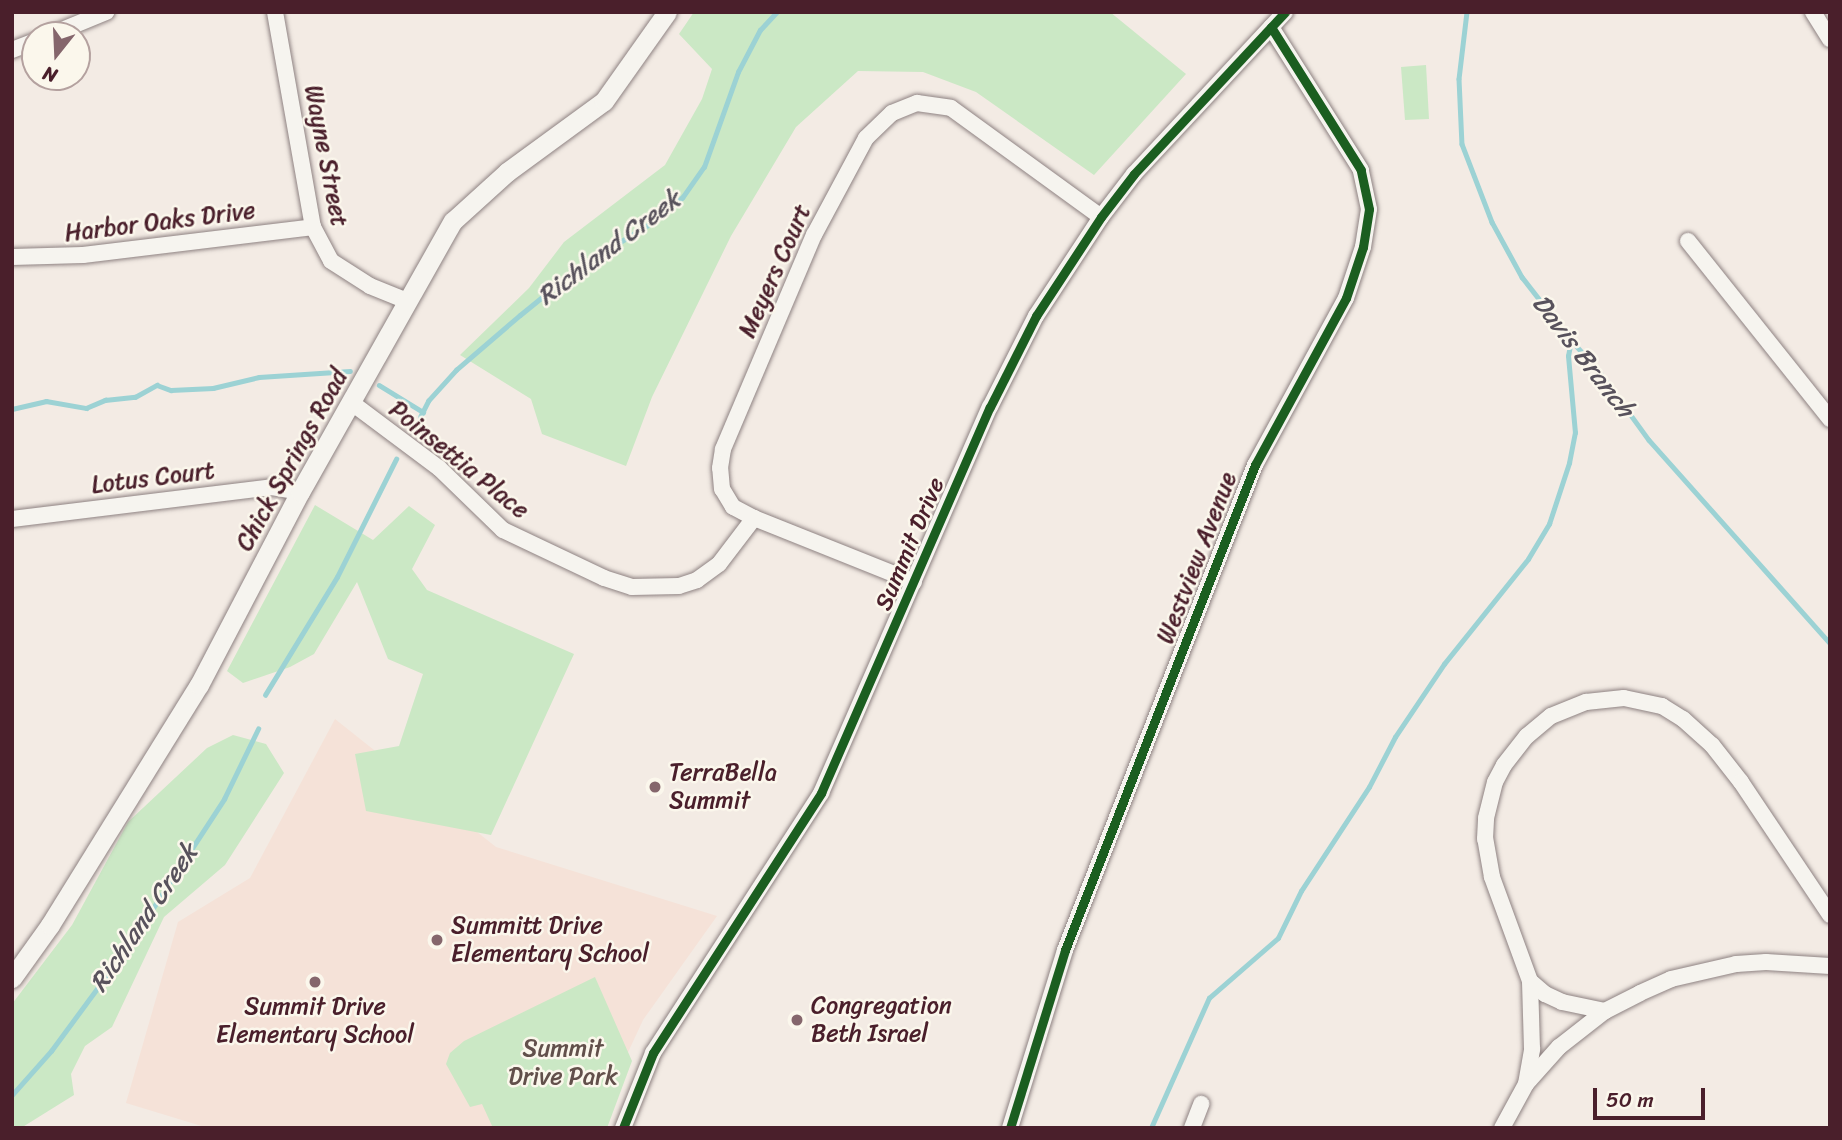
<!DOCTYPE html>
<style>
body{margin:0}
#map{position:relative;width:1842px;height:1140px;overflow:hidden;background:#f3ebe4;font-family:Sriracha,sans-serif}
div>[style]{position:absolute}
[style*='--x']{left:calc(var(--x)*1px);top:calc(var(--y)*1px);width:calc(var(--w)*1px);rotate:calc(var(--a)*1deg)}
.built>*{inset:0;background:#f5e2d8}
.green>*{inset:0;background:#cbe8c5}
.stream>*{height:4.5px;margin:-2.25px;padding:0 2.25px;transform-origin:2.25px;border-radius:2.25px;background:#9cd2d4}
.roads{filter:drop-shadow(0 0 2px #8e8282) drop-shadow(0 0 2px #8e8282)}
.minor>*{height:16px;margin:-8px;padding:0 8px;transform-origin:8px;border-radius:8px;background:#f6f4ef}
.tertiary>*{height:19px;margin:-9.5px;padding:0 9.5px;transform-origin:9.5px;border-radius:9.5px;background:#f6f4ef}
.cycleway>*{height:9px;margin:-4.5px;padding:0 4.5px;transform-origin:4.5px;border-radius:4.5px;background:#1b5e20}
.dots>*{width:19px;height:19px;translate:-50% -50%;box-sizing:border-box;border:4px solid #fbf7ec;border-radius:50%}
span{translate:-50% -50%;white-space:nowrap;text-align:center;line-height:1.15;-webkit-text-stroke:5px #fbf7ec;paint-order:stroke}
.street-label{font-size:24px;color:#4a1f2b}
.poi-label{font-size:24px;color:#4a1f2b}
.left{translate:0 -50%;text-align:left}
.park-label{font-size:24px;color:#62504b}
.water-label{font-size:26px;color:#58525c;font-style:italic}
.frame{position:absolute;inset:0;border:14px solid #4a1f2b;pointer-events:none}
.north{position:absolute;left:21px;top:21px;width:70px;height:70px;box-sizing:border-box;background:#fbf7ec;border:2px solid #b4a19f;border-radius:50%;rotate:198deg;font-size:19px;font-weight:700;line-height:28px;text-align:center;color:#4a1f2b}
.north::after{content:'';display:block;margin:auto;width:24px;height:32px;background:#85666c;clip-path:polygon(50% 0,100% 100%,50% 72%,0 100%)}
.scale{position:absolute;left:1593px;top:1088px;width:112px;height:32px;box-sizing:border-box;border:4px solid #4a1f2b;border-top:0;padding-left:9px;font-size:21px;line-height:24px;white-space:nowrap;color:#4a1f2b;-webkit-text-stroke:5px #fbf7ec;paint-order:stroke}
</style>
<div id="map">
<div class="built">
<div style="clip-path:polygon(335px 719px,496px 847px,717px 916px,643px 1020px,593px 1128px,208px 1128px,126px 1103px,178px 922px,250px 878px)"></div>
</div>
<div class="green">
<div style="clip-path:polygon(694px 12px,1110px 12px,1186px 74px,1094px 175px,976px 92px,923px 72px,858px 71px,796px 127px,731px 236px,652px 397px,626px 466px,542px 434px,531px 399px,460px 355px,529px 288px,564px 242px,665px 165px,702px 99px,712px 69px,679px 34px)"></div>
<div style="clip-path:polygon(1426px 65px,1429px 119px,1405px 120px,1401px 67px)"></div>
<div style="clip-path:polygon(315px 505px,373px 540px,409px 506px,435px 525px,412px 569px,427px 590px,574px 654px,491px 835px,366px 811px,355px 754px,399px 746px,423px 674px,388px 659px,357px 582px,314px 654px,290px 667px,243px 683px,227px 671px)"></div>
<div style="clip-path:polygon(233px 735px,266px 744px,284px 773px,225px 865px,164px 917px,112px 1027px,85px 1046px,71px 1074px,74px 1095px,21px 1128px,12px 1128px,12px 1004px,72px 925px,128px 822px,207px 748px)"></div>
<div style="clip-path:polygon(595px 977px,632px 1061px,607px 1128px,493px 1128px,482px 1104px,470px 1107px,446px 1064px,450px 1053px,464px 1041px)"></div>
</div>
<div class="stream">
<div style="--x:1467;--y:12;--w:67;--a:96.8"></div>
<div style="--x:1459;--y:79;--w:65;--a:87.4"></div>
<div style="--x:1462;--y:144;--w:84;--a:69"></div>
<div style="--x:1492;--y:222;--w:63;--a:61.4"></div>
<div style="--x:1522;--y:277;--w:80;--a:52.1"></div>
<div style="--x:1571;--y:340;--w:42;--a:47.9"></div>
<div style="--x:1599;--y:371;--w:85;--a:54.1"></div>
<div style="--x:1649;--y:440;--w:272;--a:48.3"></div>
<div style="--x:379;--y:385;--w:52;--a:31.5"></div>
<div style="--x:12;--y:409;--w:35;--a:-13"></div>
<div style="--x:46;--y:401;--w:41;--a:9.9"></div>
<div style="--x:86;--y:408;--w:21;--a:-23"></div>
<div style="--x:105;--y:400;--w:30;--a:-6"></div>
<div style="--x:135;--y:397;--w:25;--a:-29"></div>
<div style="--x:157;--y:385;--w:15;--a:20"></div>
<div style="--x:171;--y:390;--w:42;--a:-2.7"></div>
<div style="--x:213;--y:388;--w:47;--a:-13.4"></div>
<div style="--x:259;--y:377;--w:91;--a:-3.8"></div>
<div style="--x:420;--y:417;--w:18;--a:-63"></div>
<div style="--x:428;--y:401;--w:42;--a:-47.9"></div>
<div style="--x:456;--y:370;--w:84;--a:-40.7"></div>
<div style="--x:520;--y:315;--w:76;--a:-39.1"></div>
<div style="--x:579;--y:267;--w:87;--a:-31.3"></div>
<div style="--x:653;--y:222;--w:38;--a:-40"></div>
<div style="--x:682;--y:198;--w:38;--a:-55"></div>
<div style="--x:704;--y:167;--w:101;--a:-70.3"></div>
<div style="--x:738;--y:72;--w:47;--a:-62.4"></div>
<div style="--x:760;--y:30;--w:25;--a:-47"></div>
<div style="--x:265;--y:695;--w:138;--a:-58.6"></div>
<div style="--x:337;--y:577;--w:132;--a:-63.4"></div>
<div style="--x:12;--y:1095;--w:59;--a:-48.4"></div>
<div style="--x:51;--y:1051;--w:128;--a:-53.6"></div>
<div style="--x:127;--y:948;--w:178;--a:-56.9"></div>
<div style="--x:224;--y:799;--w:78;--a:-64.1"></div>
<div style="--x:1151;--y:1128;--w:142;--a:-66"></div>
<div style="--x:1209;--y:998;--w:91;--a:-41"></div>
<div style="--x:1278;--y:938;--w:52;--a:-63.9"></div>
<div style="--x:1301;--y:891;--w:124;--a:-56.8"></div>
<div style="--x:1369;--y:787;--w:56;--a:-62.5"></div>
<div style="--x:1395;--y:737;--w:88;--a:-56.1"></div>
<div style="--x:1444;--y:664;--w:134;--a:-51.3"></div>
<div style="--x:1528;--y:559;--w:41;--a:-59"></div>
<div style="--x:1549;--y:524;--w:64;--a:-71.8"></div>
<div style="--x:1569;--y:463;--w:31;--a:-79"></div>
<div style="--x:1575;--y:433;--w:77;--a:-95.2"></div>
<div style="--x:1568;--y:356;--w:16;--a:-79"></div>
</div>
<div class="roads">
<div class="minor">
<div style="--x:275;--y:12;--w:218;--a:80"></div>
<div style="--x:313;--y:227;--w:38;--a:62"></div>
<div style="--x:331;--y:261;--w:46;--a:32.7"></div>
<div style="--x:370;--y:286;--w:40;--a:22"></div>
<div style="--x:1813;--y:12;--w:32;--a:58"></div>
<div style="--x:50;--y:35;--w:61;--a:-22.3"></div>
<div style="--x:12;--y:50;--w:25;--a:-21"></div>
<div style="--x:1688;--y:241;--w:228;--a:51.4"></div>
<div style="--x:12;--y:257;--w:71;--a:-1.6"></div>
<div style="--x:83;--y:255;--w:232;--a:-6.9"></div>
<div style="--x:352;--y:403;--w:109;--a:36.8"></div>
<div style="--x:439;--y:468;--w:89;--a:44.1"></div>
<div style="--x:503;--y:530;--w:112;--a:25.4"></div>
<div style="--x:604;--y:578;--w:29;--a:18"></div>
<div style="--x:632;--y:587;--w:47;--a:-1.2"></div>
<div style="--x:679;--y:586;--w:19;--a:-18"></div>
<div style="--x:697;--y:580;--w:27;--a:-36"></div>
<div style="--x:719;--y:564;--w:58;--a:-52.7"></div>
<div style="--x:12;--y:519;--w:262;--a:-7"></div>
<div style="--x:272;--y:487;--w:28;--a:10"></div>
<div style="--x:914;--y:582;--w:172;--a:-158.2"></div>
<div style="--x:754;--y:518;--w:24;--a:-152"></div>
<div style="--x:733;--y:507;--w:21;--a:-121"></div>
<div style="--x:722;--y:489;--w:21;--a:-95"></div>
<div style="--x:720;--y:468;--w:19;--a:-81"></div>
<div style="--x:723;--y:449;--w:233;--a:-67"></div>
<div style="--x:814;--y:235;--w:110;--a:-61.8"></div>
<div style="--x:866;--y:138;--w:36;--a:-44"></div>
<div style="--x:892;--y:113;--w:27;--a:-22"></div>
<div style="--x:917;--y:103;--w:34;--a:8"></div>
<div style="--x:951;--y:108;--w:185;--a:36"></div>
<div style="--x:1530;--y:981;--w:20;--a:41"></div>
<div style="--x:1545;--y:994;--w:19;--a:25"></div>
<div style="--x:1562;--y:1002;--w:44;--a:11.8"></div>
<div style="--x:1526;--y:1084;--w:36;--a:-80"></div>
<div style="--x:1532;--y:1049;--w:68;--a:-91.7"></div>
<div style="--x:1530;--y:981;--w:111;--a:-110.1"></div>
<div style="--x:1492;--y:877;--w:39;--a:-100"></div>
<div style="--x:1485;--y:839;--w:21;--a:-87"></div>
<div style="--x:1486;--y:818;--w:37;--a:-76"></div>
<div style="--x:1495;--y:782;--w:19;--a:-62"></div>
<div style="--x:1504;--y:765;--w:37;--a:-52"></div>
<div style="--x:1527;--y:736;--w:31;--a:-40"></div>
<div style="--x:1551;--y:716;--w:38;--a:-22"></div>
<div style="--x:1586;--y:702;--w:38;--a:-6"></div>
<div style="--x:1624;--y:698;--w:39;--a:12"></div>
<div style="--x:1662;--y:706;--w:25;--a:32"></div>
<div style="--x:1683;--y:719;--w:39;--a:42"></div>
<div style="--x:1712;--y:745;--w:47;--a:51.9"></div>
<div style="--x:1741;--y:782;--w:160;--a:56.2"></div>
<div style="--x:623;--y:1128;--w:81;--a:-68.2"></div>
<div style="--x:653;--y:1053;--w:310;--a:-57.1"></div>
<div style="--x:821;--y:793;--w:421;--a:-66.4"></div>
<div style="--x:990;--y:407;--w:102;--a:-63.2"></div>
<div style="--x:1036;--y:316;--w:118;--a:-56.7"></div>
<div style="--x:1101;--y:217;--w:54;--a:-52.5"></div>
<div style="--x:1134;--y:174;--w:221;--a:-47"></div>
<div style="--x:1010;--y:1128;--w:186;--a:-72.8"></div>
<div style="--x:1065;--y:950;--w:521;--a:-68.61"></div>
<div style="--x:1255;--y:465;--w:190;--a:-61.4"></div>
<div style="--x:1346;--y:298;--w:54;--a:-71.6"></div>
<div style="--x:1363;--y:247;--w:38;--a:-81"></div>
<div style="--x:1369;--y:209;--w:40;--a:-102"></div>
<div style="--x:1361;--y:170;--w:169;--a:-122.2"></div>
<div style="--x:1192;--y:1128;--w:26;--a:-69"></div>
<div style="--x:1502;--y:1128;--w:50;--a:-61.4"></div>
<div style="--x:1526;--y:1084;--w:50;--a:-48.3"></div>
<div style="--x:1559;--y:1047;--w:58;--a:-38"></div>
<div style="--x:1605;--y:1011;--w:39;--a:-27"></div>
<div style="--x:1640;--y:993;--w:34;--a:-24"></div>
<div style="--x:1671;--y:979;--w:67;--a:-13"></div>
<div style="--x:1736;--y:964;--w:30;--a:-4"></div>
<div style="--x:1766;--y:962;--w:64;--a:3.6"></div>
</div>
<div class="tertiary">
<div style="--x:12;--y:978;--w:65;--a:-54.4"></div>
<div style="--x:50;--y:925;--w:282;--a:-58.2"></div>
<div style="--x:199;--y:685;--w:218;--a:-62.4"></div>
<div style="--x:300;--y:492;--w:311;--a:-60.6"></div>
<div style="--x:453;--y:221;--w:73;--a:-42.2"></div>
<div style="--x:507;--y:172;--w:120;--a:-36.2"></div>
<div style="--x:604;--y:101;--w:109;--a:-54.7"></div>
</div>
</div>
<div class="cycleway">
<div style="--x:623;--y:1128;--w:81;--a:-68.2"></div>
<div style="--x:653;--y:1053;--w:310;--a:-57.1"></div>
<div style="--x:821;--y:793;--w:421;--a:-66.4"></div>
<div style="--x:990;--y:407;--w:102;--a:-63.2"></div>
<div style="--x:1036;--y:316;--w:118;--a:-56.7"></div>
<div style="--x:1101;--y:217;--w:54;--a:-52.5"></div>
<div style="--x:1134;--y:174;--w:221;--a:-47"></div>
<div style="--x:1010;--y:1128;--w:186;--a:-72.8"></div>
<div style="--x:1065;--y:950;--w:521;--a:-68.61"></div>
<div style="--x:1255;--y:465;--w:190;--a:-61.4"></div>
<div style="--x:1346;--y:298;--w:54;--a:-71.6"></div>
<div style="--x:1363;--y:247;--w:38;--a:-81"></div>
<div style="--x:1369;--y:209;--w:40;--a:-102"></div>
<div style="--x:1361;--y:170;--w:169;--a:-122.2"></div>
</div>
<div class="dots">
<div style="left:655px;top:787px;background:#85666c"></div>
<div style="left:437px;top:940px;background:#85666c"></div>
<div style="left:315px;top:982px;background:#85666c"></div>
<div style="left:797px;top:1020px;background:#85666c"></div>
</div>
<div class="street-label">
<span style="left:326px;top:156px;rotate:79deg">Wayne Street</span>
<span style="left:160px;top:222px;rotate:-7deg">Harbor Oaks Drive</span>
<span style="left:775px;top:271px;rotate:-66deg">Meyers Court</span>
<span style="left:292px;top:460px;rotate:-61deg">Chick Springs Road</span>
<span style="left:459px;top:460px;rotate:39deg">Poinsettia Place</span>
<span style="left:153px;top:478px;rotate:-7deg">Lotus Court</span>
<span style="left:910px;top:544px;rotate:-67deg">Summit Drive</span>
<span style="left:1197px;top:558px;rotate:-69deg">Westview Avenue</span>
</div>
<div class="poi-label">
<span class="left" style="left:669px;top:787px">TerraBella<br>Summit</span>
<span class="left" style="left:451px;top:940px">Summitt Drive<br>Elementary School</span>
<span class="left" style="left:811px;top:1020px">Congregation<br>Beth Israel</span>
<span style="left:315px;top:1021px">Summit Drive<br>Elementary School</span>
</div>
<div class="park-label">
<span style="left:563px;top:1063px">Summit<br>Drive Park</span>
</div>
<div class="water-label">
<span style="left:609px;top:248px;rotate:-37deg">Richland Creek</span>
<span style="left:1583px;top:356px;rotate:52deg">Davis Branch</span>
<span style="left:144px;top:918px;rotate:-56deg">Richland Creek</span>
</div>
<div class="frame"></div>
<div class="north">N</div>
<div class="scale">50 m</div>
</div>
